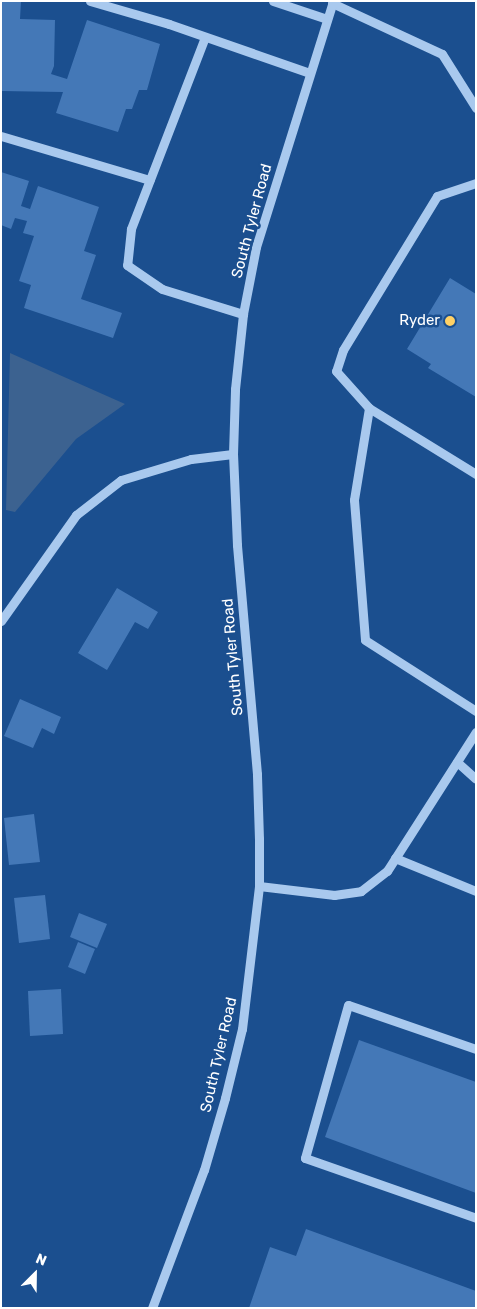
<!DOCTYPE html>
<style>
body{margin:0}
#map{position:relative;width:477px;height:1309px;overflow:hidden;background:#1b4f8f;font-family:Rubik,sans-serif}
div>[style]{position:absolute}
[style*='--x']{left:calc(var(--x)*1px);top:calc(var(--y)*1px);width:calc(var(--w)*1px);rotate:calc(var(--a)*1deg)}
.water>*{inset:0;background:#3c6290}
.building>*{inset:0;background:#4478b7}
.minor>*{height:9px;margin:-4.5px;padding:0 4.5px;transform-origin:4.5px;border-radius:4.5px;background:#a9c9ee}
.dots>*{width:14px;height:14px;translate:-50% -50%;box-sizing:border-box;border:2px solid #1b4f8f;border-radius:50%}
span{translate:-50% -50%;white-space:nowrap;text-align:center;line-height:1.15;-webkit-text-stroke:5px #1b4f8f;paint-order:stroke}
.street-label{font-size:15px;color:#fff}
.poi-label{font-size:15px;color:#fff}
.right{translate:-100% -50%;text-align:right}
.frame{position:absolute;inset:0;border:2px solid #fff;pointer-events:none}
.north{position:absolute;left:10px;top:1249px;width:50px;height:50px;-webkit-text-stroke:4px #1b4f8f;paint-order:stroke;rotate:23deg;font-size:14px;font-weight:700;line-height:20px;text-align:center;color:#fff}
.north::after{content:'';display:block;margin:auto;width:18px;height:22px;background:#fff;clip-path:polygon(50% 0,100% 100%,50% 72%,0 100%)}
</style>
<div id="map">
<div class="water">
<div style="clip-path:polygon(10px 353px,125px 404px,76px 439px,15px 512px,6px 510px)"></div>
</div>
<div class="building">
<div style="clip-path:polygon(1px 1px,21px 1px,20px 19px,55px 20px,54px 66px,51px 74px,67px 79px,87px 20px,160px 44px,147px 90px,139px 90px,132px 109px,126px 109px,118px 132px,56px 113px,63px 92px,1px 91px)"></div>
<div style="clip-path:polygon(1px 172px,29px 181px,21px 206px,30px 209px,38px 186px,99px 207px,84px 251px,96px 255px,81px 299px,122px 313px,113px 338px,24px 308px,31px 285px,19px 281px,34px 236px,23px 233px,27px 221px,15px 218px,11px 229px,1px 225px)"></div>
<div style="clip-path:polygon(450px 278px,476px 294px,476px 397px,428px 368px,431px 364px,407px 349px)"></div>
<div style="clip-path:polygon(117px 588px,158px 612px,148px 629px,135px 622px,107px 670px,78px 653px)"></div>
<div style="clip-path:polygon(20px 699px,61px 717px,54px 734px,42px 728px,33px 748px,4px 736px)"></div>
<div style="clip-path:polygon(34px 814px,40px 862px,9px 865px,4px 818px)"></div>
<div style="clip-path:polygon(45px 895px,50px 939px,19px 943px,14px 898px)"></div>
<div style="clip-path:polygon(79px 913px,107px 924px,97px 948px,70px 937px)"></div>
<div style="clip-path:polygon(78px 942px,95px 949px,85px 974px,68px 967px)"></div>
<div style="clip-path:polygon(61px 989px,63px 1034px,30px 1036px,28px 991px)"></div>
<div style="clip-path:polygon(359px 1040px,476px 1082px,476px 1193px,325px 1137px)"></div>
<div style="clip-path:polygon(306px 1229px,476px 1291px,476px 1308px,249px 1308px,270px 1247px,296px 1256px)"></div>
</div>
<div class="minor">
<div style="--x:90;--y:1;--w:82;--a:16.2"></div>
<div style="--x:169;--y:24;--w:149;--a:19.2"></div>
<div style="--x:273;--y:1;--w:57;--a:18.4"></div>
<div style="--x:332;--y:3;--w:121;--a:24.9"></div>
<div style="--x:442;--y:54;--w:64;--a:57.8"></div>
<div style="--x:205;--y:37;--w:206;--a:111.1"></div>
<div style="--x:131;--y:229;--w:36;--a:96"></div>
<div style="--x:127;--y:265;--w:42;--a:34.4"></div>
<div style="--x:162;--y:289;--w:85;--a:17.2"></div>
<div style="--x:1;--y:136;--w:155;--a:16.5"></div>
<div style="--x:476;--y:183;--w:41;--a:161.6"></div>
<div style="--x:437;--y:196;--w:180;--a:121.4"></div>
<div style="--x:343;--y:350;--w:22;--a:108"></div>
<div style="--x:336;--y:371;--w:50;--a:48.3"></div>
<div style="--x:369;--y:408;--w:93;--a:99.3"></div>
<div style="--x:354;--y:500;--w:140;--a:85.5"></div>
<div style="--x:365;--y:640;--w:132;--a:32.6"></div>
<div style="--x:369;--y:408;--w:126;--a:31.7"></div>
<div style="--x:1;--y:621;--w:130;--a:-54.7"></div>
<div style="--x:76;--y:515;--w:57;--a:-37.9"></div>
<div style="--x:121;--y:480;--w:73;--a:-16.7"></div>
<div style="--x:191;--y:459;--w:42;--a:-6.8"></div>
<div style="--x:457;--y:762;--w:25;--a:42"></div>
<div style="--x:395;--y:858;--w:87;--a:22.2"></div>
<div style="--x:259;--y:886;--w:76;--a:6.8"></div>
<div style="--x:334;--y:895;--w:27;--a:-8"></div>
<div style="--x:361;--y:891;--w:33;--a:-38"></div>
<div style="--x:387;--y:871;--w:165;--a:-57.4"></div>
<div style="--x:476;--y:1049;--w:135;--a:-161"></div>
<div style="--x:348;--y:1005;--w:159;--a:105.7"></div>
<div style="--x:305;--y:1158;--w:181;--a:19.3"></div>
<div style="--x:152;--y:1308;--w:147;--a:-69.4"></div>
<div style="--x:204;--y:1170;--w:75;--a:-73.7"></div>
<div style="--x:225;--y:1098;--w:71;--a:-76.2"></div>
<div style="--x:242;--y:1029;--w:144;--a:-83.2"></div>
<div style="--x:259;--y:886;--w:47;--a:-90"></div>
<div style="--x:259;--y:839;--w:65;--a:-91.8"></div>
<div style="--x:257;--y:774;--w:230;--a:-95"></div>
<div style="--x:237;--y:545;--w:91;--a:-92.5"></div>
<div style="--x:233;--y:454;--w:65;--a:-88.2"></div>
<div style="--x:235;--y:389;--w:75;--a:-83.9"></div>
<div style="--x:243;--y:314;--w:68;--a:-79"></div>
<div style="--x:256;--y:247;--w:258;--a:-72.6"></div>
</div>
<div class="dots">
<div style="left:450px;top:321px;background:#ffd166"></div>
</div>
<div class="street-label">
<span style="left:252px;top:221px;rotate:-75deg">South Tyler Road</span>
<span style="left:233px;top:657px;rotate:-95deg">South Tyler Road</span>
<span style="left:219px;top:1055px;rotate:-77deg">South Tyler Road</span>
</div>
<div class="poi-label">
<span class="right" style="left:440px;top:321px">Ryder</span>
</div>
<div class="frame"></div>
<div class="north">N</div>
</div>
